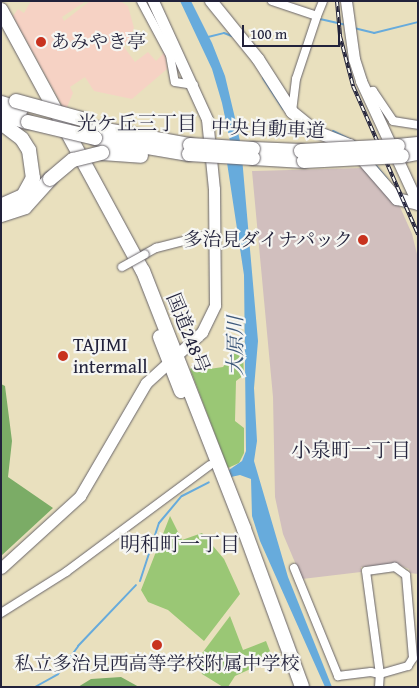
<!DOCTYPE html>
<meta charset="utf-8">
<style>
body{margin:0}
#map{position:relative;width:419px;height:688px;overflow:hidden;background:#e9e0be;font-family:"Gentium Book Plus","Noto Serif JP",serif}
div>[style]{position:absolute}
[style*='--x']{left:calc(var(--x)*1px);top:calc(var(--y)*1px);width:calc(var(--w)*1px);rotate:calc(var(--a)*1deg)}
.built>*{inset:0;background:#f6d2c4}
.industrial>*{inset:0;background:#d1bfbe}
.green>*{inset:0;background:#9ac775}
.forest>*{inset:0;background:#7bac66}
.water>*{inset:0;background:#67abdc}
.stream>*{height:2px;margin:-1px;padding:0 1px;transform-origin:1px;border-radius:1px;background:#67abdc}
.roads{filter:drop-shadow(0 0 1px #686469) drop-shadow(0 0 1px #686469)}
.street>*{height:8px;margin:-4px;padding:0 4px;transform-origin:4px;border-radius:4px;background:#fff}
.secondary>*{height:11px;margin:-5.5px;padding:0 5.5px;transform-origin:5.5px;border-radius:5.5px;background:#fff}
.primary>*{height:12px;margin:-6px;padding:0 6px;transform-origin:6px;border-radius:6px;background:#fff}
.highway>*{height:14px;margin:-7px;padding:0 7px;transform-origin:7px;border-radius:7px;background:#fff}
.rail>*{height:4px;margin-top:-2px;transform-origin:0;background:repeating-linear-gradient(90deg,#f6f6f2 0 5.5px,#22223b 0 11px);box-sizing:border-box;border-block:1px solid #22223b}
.bridges{filter:drop-shadow(0 0 1px #686469) drop-shadow(0 0 1px #686469)}
.street-bridge>*{height:8px;margin:-4px;padding:0 4px;transform-origin:4px;border-radius:4px;background:#fff}
.highway-bridge>*{height:14px;margin:-7px;padding:0 7px;transform-origin:7px;border-radius:7px;background:#fff}
.dots>*{width:14px;height:14px;translate:-50% -50%;box-sizing:border-box;border:2px solid #f6f6f2;border-radius:50%}
span{translate:-50% -50%;white-space:nowrap;text-align:center;line-height:1.15;-webkit-text-stroke:4.5px #f6f6f2;paint-order:stroke}
.poi-label{font-size:19px;color:#22223b}
.left{translate:0 -50%;text-align:left}
.right{translate:-100% -50%;text-align:right}
.street-label{font-size:19px;color:#22223b}
.neighbourhood-label{font-size:20px;color:#22223b}
.water-label{font-size:20px;color:#3e597b;font-style:italic}
.frame{position:absolute;inset:0;border:2px solid #22223b;pointer-events:none}
.scale{position:absolute;left:242px;top:25px;width:98px;height:22px;box-sizing:border-box;border:2px solid #22223b;border-top:0;padding-left:6px;font-size:15px;line-height:18px;white-space:nowrap;color:#22223b;-webkit-text-stroke:4px #f6f6f2;paint-order:stroke}
</style>
<div id="map">
<div class="built">
<div style="clip-path:polygon(31px 1px,86px 1px,62px 17px,64px 21px,90px 1px,120px 1px,128px 6px,134px 28px,124px 47px,135px 62px,148px 52px,156px 61px,165px 52px,167px 69px,132px 99px,94px 91px,85px 77px,70px 87px,73px 93px,67px 107px,63px 107px,13px 16px,18px 9px,24px 13px)"></div>
</div>
<div class="industrial">
<div style="clip-path:polygon(362px 168px,400px 207px,412px 234px,418px 258px,418px 574px,410px 573px,409px 569px,397px 564px,361px 567px,361px 572px,302px 579px,283px 534px,275px 497px,273px 397px,252px 171px)"></div>
</div>
<div class="green">
<div style="clip-path:polygon(242px 336px,244px 375px,236px 381px,235px 421px,244px 428px,244px 453px,239px 463px,228px 468px,190px 369px,200px 362px,209px 369px,223px 367px,232px 355px,236px 338px)"></div>
<div style="clip-path:polygon(170px 516px,182px 540px,202px 533px,224px 559px,240px 594px,204px 641px,168px 610px,148px 602px,141px 590px)"></div>
<div style="clip-path:polygon(230px 616px,243px 650px,266px 641px,273px 659px,235px 676px,228px 687px,223px 687px,202px 674px,199px 665px,200px 656px)"></div>
</div>
<div class="forest">
<div style="clip-path:polygon(1px 384px,5px 386px,12px 441px,8px 477px,53px 508px,1px 556px)"></div>
<div style="clip-path:polygon(121px 677px,139px 687px,78px 687px,91px 679px)"></div>
</div>
<div class="water">
<div style="clip-path:polygon(180px 1px,191px 1px,212px 43px,225px 76px,235px 118px,241px 146px,258px 341px,254px 388px,257px 441px,254px 461px,288px 577px,332px 687px,325px 687px,260px 541px,252px 516px,251px 479px,240px 475px,231px 477px,229px 470px,242px 461px,246px 451px,244px 275px,226px 156px,230px 141px,222px 103px,212px 69px)"></div>
</div>
<div class="stream">
<div style="--x:320;--y:19;--w:26;--a:13"></div>
<div style="--x:354;--y:28;--w:21;--a:14"></div>
<div style="--x:374;--y:33;--w:45;--a:-14"></div>
<div style="--x:208;--y:37;--w:16;--a:-14"></div>
<div style="--x:224;--y:33;--w:9;--a:21"></div>
<div style="--x:263;--y:78;--w:37;--a:57"></div>
<div style="--x:295;--y:122;--w:15;--a:42"></div>
<div style="--x:333;--y:131;--w:27;--a:27"></div>
<div style="--x:376;--y:166;--w:17;--a:50"></div>
<div style="--x:140;--y:581;--w:61;--a:-71.9"></div>
<div style="--x:159;--y:523;--w:35;--a:-50"></div>
<div style="--x:182;--y:496;--w:30;--a:-27"></div>
<div style="--x:35;--y:687;--w:26;--a:-29"></div>
<div style="--x:58;--y:674;--w:34;--a:-54"></div>
<div style="--x:78;--y:646;--w:84;--a:-46.4"></div>
</div>
<div class="roads">
<div class="street">
<div style="--x:141;--y:1;--w:61;--a:61.8"></div>
<div style="--x:170;--y:55;--w:27;--a:80"></div>
<div style="--x:175;--y:82;--w:19;--a:9"></div>
<div style="--x:272;--y:1;--w:47;--a:18.4"></div>
<div style="--x:317;--y:16;--w:66;--a:108.4"></div>
<div style="--x:296;--y:79;--w:33;--a:97"></div>
<div style="--x:317;--y:16;--w:16;--a:-68"></div>
<div style="--x:366;--y:92;--w:7;--a:-8"></div>
<div style="--x:373;--y:91;--w:36;--a:56"></div>
<div style="--x:393;--y:121;--w:25;--a:9"></div>
<div style="--x:145;--y:254;--w:13;--a:-29"></div>
<div style="--x:156;--y:248;--w:61;--a:-14.3"></div>
<div style="--x:294;--y:568;--w:117;--a:67.8"></div>
<div style="--x:338;--y:676;--w:33;--a:-7"></div>
<div style="--x:371;--y:672;--w:9;--a:13"></div>
<div style="--x:1;--y:613;--w:77;--a:-32.2"></div>
<div style="--x:66;--y:572;--w:179;--a:-36.6"></div>
<div style="--x:379;--y:687;--w:13;--a:-86"></div>
<div style="--x:380;--y:674;--w:29;--a:-16"></div>
<div style="--x:408;--y:666;--w:9;--a:-58"></div>
<div style="--x:413;--y:658;--w:83;--a:-94.8"></div>
<div style="--x:406;--y:575;--w:14;--a:-144"></div>
<div style="--x:395;--y:567;--w:29;--a:172"></div>
<div style="--x:366;--y:571;--w:104;--a:82.3"></div>
</div>
<div class="secondary">
<div style="--x:346;--y:1;--w:59;--a:82.1"></div>
<div style="--x:354;--y:59;--w:23;--a:72"></div>
<div style="--x:361;--y:81;--w:136;--a:65.1"></div>
<div style="--x:1;--y:568;--w:107;--a:-42.3"></div>
<div style="--x:80;--y:496;--w:131;--a:-59.7"></div>
<div style="--x:146;--y:383;--w:76;--a:-42.3"></div>
<div style="--x:202;--y:332;--w:30;--a:-64"></div>
<div style="--x:215;--y:305;--w:116;--a:-90.5"></div>
<div style="--x:214;--y:189;--w:70;--a:-95.7"></div>
<div style="--x:207;--y:119;--w:130;--a:-114.6"></div>
</div>
<div class="primary">
<div style="--x:211;--y:1;--w:75;--a:51"></div>
<div style="--x:258;--y:59;--w:63;--a:57.3"></div>
<div style="--x:292;--y:112;--w:32;--a:39"></div>
<div style="--x:317;--y:132;--w:35;--a:22"></div>
<div style="--x:350;--y:145;--w:72;--a:49"></div>
<div style="--x:397;--y:199;--w:22;--a:13"></div>
</div>
<div class="highway">
<div style="--x:1;--y:10;--w:297;--a:61.5"></div>
<div style="--x:143;--y:271;--w:277;--a:68.6"></div>
<div style="--x:244;--y:529;--w:168;--a:69.8"></div>
<div style="--x:1;--y:103;--w:21;--a:17"></div>
<div style="--x:1;--y:114;--w:28;--a:17"></div>
<div style="--x:1;--y:123;--w:26;--a:37"></div>
<div style="--x:22;--y:139;--w:13;--a:58"></div>
<div style="--x:29;--y:150;--w:28;--a:82"></div>
<div style="--x:33;--y:178;--w:21;--a:119"></div>
<div style="--x:23;--y:196;--w:24;--a:156"></div>
<div style="--x:89;--y:127;--w:103;--a:10.1"></div>
<div style="--x:95;--y:138;--w:95;--a:9.7"></div>
<div style="--x:398;--y:146;--w:20;--a:-6"></div>
<div style="--x:253;--y:149;--w:48;--a:2.4"></div>
<div style="--x:102;--y:153;--w:39;--a:4"></div>
<div style="--x:402;--y:156;--w:16;--a:-11"></div>
<div style="--x:253;--y:158;--w:51;--a:3.4"></div>
<div style="--x:1;--y:215;--w:25;--a:-18"></div>
<div style="--x:25;--y:207;--w:38;--a:-48"></div>
<div style="--x:160;--y:337;--w:58;--a:68.7"></div>
</div>
</div>
<div class="rail">
<div style="--x:337;--y:1;--w:35;--a:85"></div>
<div style="--x:340;--y:36;--w:52;--a:75.4"></div>
<div style="--x:353;--y:86;--w:162;--a:66.3"></div>
</div>
<div class="bridges">
<div class="street-bridge">
<div style="--x:122;--y:267;--w:26;--a:-29"></div>
</div>
<div class="highway-bridge">
<div style="--x:16;--y:101;--w:72;--a:15.4"></div>
<div style="--x:28;--y:122;--w:69;--a:13.4"></div>
<div style="--x:190;--y:145;--w:63;--a:3.6"></div>
<div style="--x:301;--y:151;--w:97;--a:-3"></div>
<div style="--x:189;--y:154;--w:64;--a:3.6"></div>
<div style="--x:304;--y:161;--w:98;--a:-2.9"></div>
<div style="--x:50;--y:179;--w:30;--a:-40"></div>
<div style="--x:73;--y:160;--w:30;--a:-14"></div>
</div>
</div>
<div class="dots">
<div style="left:41px;top:42px;background:#c8321e"></div>
<div style="left:363px;top:240px;background:#c8321e"></div>
<div style="left:63px;top:356px;background:#c8321e"></div>
<div style="left:157px;top:645px;background:#c8321e"></div>
</div>
<div class="poi-label">
<span class="left" style="left:51px;top:42px">あみやき亭</span>
<span class="right" style="left:353px;top:240px">多治見ダイナパック</span>
<span class="left" style="left:73px;top:356px">TAJIMI<br>intermall</span>
<span style="left:157px;top:664px">私立多治見西高等学校附属中学校</span>
</div>
<div class="street-label">
<span style="left:268px;top:129px;rotate:2deg">中央自動車道</span>
<span style="left:188px;top:333px;rotate:68deg">国道248号</span>
</div>
<div class="neighbourhood-label">
<span style="left:137px;top:122px">光ケ丘三丁目</span>
<span style="left:351px;top:449px">小泉町一丁目</span>
<span style="left:180px;top:543px">明和町一丁目</span>
</div>
<div class="water-label">
<span style="left:234px;top:346px;rotate:-90deg">大原川</span>
</div>
<div class="frame"></div>
<div class="scale">100 m</div>
</div>
